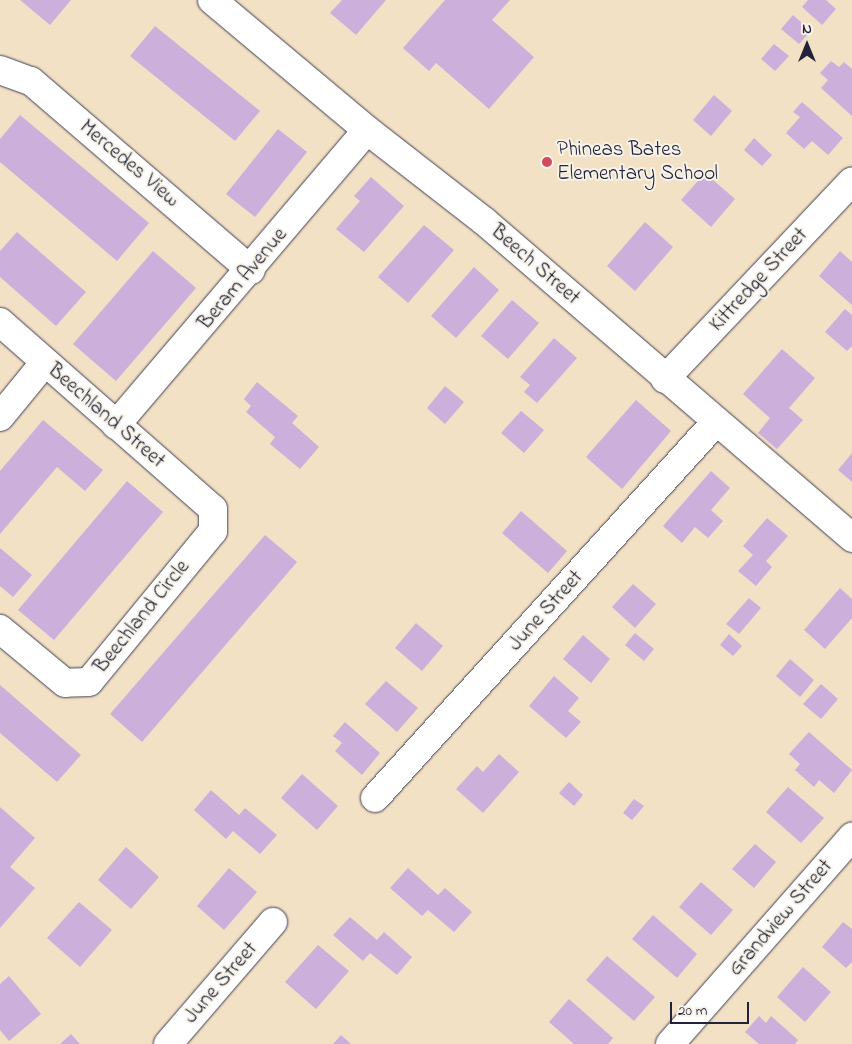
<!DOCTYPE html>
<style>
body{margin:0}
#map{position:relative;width:852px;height:1044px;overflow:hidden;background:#f3e1c6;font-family:"Indie Flower",sans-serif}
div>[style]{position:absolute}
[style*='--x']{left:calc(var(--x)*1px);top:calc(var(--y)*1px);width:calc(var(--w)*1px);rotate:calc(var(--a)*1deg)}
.building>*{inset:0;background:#ccafdb}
.roads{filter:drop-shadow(0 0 1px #413f50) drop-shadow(0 0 1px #413f50)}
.street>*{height:28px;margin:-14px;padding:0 14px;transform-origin:14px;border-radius:14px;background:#fff}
.dots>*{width:14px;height:14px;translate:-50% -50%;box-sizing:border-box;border:2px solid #f7f3e8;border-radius:50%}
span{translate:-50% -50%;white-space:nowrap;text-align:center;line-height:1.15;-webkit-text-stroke:4px #f7f3e8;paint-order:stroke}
.poi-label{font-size:21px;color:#22223b}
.left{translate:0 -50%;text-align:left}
.street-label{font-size:21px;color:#22223b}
.north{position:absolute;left:782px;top:20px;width:50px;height:50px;-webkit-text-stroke:4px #f7f3e8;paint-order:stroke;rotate:0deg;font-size:14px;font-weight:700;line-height:20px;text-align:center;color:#22223b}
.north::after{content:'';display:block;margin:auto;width:18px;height:22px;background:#22223b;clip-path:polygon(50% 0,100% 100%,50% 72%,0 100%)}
.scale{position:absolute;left:670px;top:1002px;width:79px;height:22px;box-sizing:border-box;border:2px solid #22223b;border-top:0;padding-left:6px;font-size:15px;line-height:18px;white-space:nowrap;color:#22223b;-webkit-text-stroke:4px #f7f3e8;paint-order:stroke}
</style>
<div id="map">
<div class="building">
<div style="clip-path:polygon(20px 0,71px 0,50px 25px)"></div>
<div style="clip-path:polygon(342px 0,386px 0,356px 35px,330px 13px)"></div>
<div style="clip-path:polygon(445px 0,510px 0,492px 20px,534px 57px,489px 109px,436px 63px,429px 71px,403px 48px)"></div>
<div style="clip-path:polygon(808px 0,826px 0,836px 9px,822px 25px,802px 7px)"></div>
<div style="clip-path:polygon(793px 15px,811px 31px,799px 44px,781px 29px)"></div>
<div style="clip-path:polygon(155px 26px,260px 111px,235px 141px,130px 56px)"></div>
<div style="clip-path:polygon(774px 44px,789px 56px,775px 71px,761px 59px)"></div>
<div style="clip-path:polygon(831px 61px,839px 67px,844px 62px,852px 69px,852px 116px,821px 88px,828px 80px,820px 73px)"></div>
<div style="clip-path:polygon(714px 95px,732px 111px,711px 136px,693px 120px)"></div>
<div style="clip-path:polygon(802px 102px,843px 138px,828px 155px,812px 141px,804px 149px,786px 133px,800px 117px,793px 112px)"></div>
<div style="clip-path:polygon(20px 115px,149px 223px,117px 261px,0 162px,0 139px)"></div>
<div style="clip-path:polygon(278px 129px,307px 152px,255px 217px,226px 194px)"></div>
<div style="clip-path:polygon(754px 138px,772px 155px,762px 166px,744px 150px)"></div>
<div style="clip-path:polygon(705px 173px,735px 199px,711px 227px,681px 200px)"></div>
<div style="clip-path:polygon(371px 177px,404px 206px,364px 252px,336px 229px,360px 201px,354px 196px)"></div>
<div style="clip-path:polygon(645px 222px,673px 247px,635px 291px,607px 266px)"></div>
<div style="clip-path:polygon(424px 225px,454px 250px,408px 303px,378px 277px)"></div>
<div style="clip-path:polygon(17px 232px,86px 292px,56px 326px,0 277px,0 251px)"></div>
<div style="clip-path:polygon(153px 251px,196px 288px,116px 381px,73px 344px)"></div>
<div style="clip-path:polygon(840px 251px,852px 262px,852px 305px,819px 276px)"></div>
<div style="clip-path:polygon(474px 267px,499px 290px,456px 338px,431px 316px)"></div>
<div style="clip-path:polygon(512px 300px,539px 323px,508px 359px,481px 336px)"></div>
<div style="clip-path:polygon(845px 309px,852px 315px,852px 346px,847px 351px,825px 332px)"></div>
<div style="clip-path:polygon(554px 338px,577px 358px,537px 403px,524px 392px,530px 385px,520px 377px)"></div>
<div style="clip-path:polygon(782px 349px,815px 378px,789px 408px,803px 420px,777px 449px,758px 433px,770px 418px,743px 394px)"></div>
<div style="clip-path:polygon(257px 382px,298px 416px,292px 423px,319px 447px,300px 469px,270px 444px,275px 437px,246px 412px,251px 406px,244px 399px)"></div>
<div style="clip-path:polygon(445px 386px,464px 402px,445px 424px,427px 408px)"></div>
<div style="clip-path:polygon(636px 400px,671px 431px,622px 489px,586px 457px)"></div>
<div style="clip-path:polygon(521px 411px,544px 430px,524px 453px,501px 433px)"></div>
<div style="clip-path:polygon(43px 420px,103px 470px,85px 491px,57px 467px,0 534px,0 471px)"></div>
<div style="clip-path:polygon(852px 453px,852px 482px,838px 470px)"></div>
<div style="clip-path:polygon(711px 471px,730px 488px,711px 510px,723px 521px,708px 538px,695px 527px,682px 543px,663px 526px)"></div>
<div style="clip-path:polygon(127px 481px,163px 512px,54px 640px,18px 610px)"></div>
<div style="clip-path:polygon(521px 511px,567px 551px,548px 573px,502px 533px)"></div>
<div style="clip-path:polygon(767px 518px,788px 536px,766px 561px,772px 567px,756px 586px,738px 571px,753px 555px,743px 546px)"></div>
<div style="clip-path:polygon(265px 535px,297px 562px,142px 742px,110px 714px)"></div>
<div style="clip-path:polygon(0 548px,32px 575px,13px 597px,0 586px)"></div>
<div style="clip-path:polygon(633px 584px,656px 604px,635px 628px,612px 607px)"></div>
<div style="clip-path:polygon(840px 588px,852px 599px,852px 618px,825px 649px,804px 630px)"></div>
<div style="clip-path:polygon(749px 598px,761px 608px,739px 634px,726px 624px)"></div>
<div style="clip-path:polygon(416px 623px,443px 646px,422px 671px,395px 648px)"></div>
<div style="clip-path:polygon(635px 633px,654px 649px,644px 661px,625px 645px)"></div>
<div style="clip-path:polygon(729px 634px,742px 646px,733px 656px,720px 645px)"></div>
<div style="clip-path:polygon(583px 635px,610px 659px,591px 683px,563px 659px)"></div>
<div style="clip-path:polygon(790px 659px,814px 680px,800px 697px,776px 676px)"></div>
<div style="clip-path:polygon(554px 676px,579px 698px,568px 711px,581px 722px,566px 738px,529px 706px)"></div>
<div style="clip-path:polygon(386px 681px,418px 708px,397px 732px,365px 704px)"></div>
<div style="clip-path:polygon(821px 684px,838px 699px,821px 719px,803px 704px)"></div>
<div style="clip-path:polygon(0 685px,81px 755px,57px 782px,0 733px)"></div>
<div style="clip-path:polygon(345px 722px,380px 753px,362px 775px,335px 751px,342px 743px,333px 736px)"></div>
<div style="clip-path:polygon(809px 732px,852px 770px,834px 793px,819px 780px,814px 787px,795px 770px,800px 764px,789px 754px)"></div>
<div style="clip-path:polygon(499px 754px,519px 772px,483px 813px,456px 789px,477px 766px,483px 772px)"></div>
<div style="clip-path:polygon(302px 774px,338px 806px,317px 830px,281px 798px)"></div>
<div style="clip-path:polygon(569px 782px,583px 795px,574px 806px,559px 793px)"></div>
<div style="clip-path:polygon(788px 787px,824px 818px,801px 843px,766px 812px)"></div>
<div style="clip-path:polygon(211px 790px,239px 815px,245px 808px,277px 835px,260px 854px,233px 831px,226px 839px,194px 810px)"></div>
<div style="clip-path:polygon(634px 799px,644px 806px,632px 820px,623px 813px)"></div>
<div style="clip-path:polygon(0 807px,35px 838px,10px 867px,35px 888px,0 928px)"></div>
<div style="clip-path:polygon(755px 844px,776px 862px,754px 888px,732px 869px)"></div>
<div style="clip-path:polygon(126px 847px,159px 877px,131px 909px,98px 880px)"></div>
<div style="clip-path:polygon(229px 868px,257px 892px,224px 930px,197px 906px)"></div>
<div style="clip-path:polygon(408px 868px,438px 895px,445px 888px,472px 912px,454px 932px,428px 910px,422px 916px,390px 888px)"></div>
<div style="clip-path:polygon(701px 882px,733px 910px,711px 935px,679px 907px)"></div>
<div style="clip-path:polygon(79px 902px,112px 930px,80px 967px,47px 938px)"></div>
<div style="clip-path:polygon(653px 915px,697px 954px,677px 978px,632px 939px)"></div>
<div style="clip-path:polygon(350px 917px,377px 940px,384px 932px,412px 957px,397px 975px,370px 953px,363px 961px,333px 935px)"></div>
<div style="clip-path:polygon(843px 922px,852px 929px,852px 962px,846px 968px,822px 947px)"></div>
<div style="clip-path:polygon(318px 945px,349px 971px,316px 1009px,285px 982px)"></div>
<div style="clip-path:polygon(607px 956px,655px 997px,634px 1021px,586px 980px)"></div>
<div style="clip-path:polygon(803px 967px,831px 992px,805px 1022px,777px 997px)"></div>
<div style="clip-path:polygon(9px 976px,41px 1014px,9px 1041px,0 1030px,0 984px)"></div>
<div style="clip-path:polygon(569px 999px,613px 1038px,608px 1044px,574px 1044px,549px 1022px)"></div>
<div style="clip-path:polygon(759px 1016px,766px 1023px,771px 1016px,798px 1040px,795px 1044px,759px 1044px,745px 1032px)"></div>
<div style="clip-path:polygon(71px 1034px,80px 1044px,60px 1044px)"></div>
<div style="clip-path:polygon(341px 1035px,351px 1044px,333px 1044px)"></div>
</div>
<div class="roads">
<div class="street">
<div style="--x:212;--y:0;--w:202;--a:40"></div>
<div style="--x:367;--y:130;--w:148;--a:37.9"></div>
<div style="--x:484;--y:221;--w:486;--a:40.7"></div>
<div style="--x:0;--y:70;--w:33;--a:20"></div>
<div style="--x:31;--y:81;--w:290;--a:40.7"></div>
<div style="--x:0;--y:322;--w:283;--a:41.3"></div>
<div style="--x:213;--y:509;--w:22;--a:90"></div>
<div style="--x:213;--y:531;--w:195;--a:129.4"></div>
<div style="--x:89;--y:682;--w:24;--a:178"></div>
<div style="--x:65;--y:683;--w:85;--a:-140.3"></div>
<div style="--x:665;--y:379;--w:272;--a:-46.6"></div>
<div style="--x:0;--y:417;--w:71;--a:-50.7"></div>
<div style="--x:116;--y:425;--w:387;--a:-49.6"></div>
<div style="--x:375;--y:798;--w:506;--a:-47.8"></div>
<div style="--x:168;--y:1044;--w:161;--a:-49.3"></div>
<div style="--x:670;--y:1044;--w:276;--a:-48.7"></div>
</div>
</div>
<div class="dots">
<div style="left:547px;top:162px;background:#d1495b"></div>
</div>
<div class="poi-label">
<span class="left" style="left:557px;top:162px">Phineas Bates<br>Elementary School</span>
</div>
<div class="street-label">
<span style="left:129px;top:164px;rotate:40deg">Mercedes View</span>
<span style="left:535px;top:265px;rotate:41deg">Beech Street</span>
<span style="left:243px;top:279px;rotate:-50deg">Beram Avenue</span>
<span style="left:759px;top:280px;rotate:-47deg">Kittredge Street</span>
<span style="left:106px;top:416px;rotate:41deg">Beechland Street</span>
<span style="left:546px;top:611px;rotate:-48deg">June Street</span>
<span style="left:142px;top:617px;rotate:-51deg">Beechland Circle</span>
<span style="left:781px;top:918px;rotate:-49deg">Grandview Street</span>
<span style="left:221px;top:983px;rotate:-49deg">June Street</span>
</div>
<div class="north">N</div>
<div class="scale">20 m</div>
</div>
